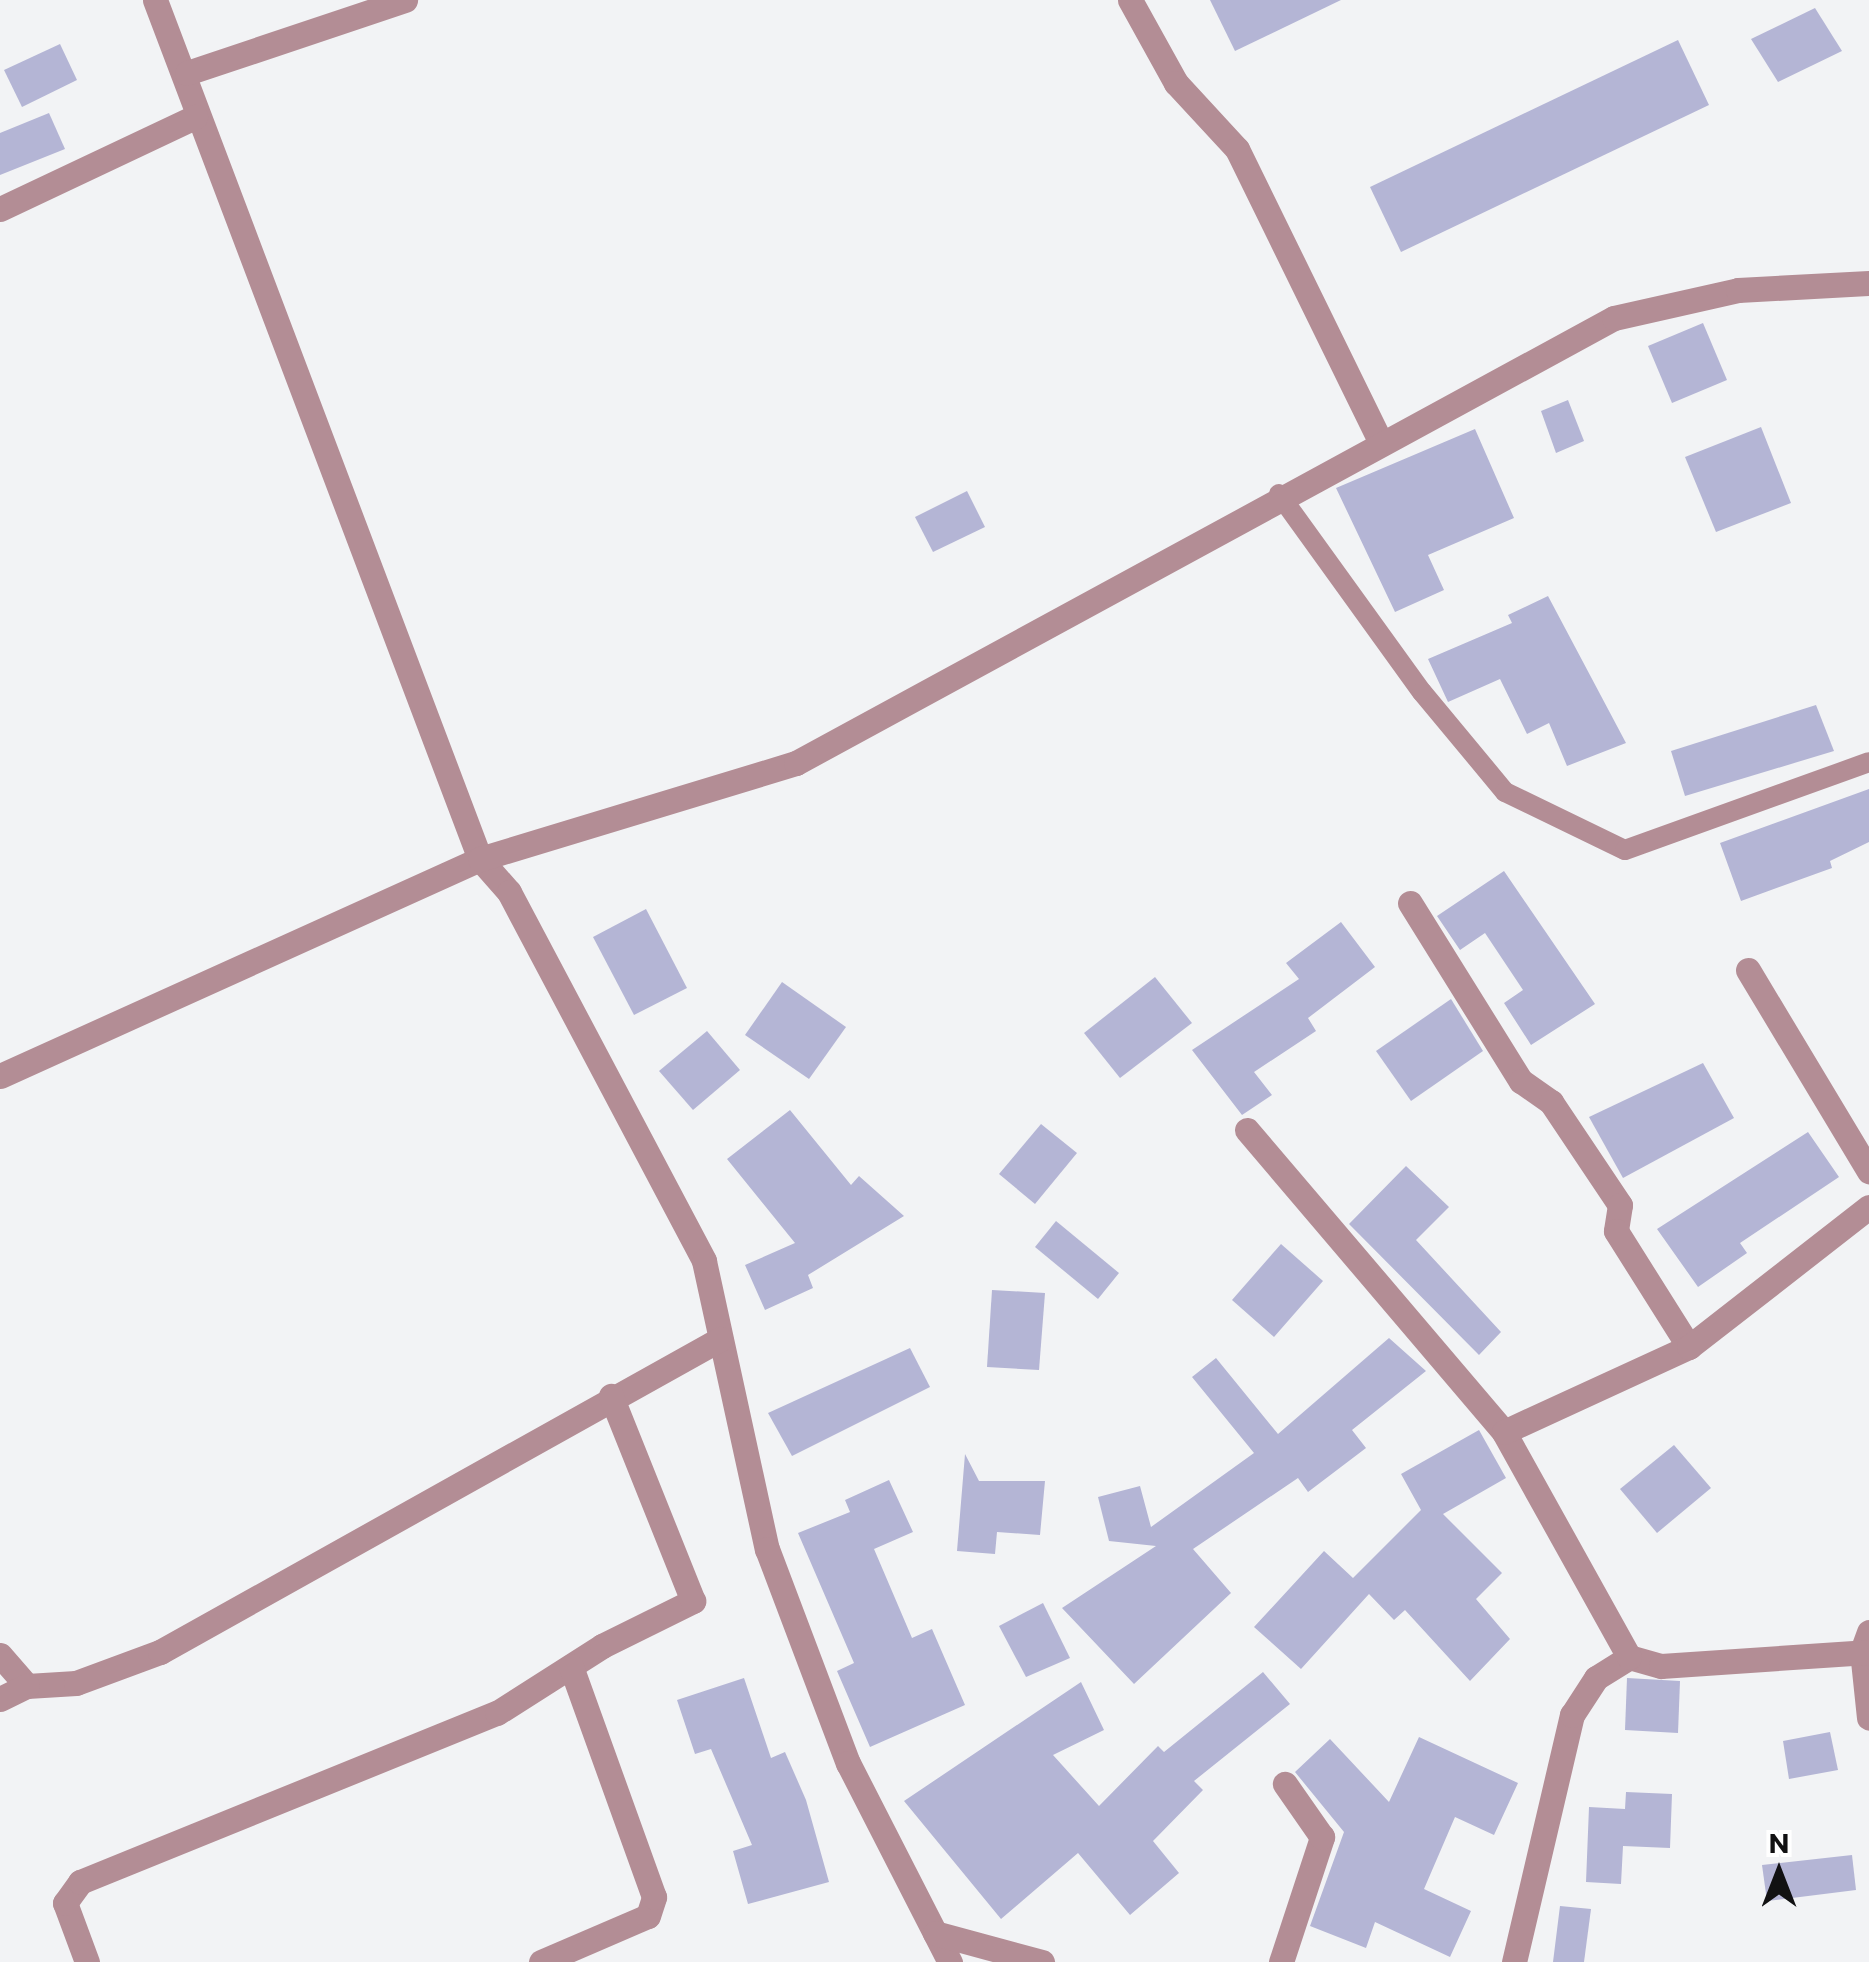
<!DOCTYPE html>
<style>
body{margin:0}
#map{position:relative;width:1869px;height:1962px;overflow:hidden;background:#f2f3f5;font-family:Commissioner,sans-serif}
div>[style]{position:absolute}
[style*='--x']{left:calc(var(--x)*1px);top:calc(var(--y)*1px);width:calc(var(--w)*1px);rotate:calc(var(--a)*1deg)}
.building>*{inset:0;background:#b4b5d5}
.service>*{height:20px;margin:-10px;padding:0 10px;transform-origin:10px;border-radius:10px;background:#b38d95}
.minor>*{height:25px;margin:-12.5px;padding:0 12.5px;transform-origin:12.5px;border-radius:12.5px;background:#b38d95}
.tertiary>*{height:25px;margin:-12.5px;padding:0 12.5px;transform-origin:12.5px;border-radius:12.5px;background:#b38d95}
span{translate:-50% -50%;white-space:nowrap;text-align:center;line-height:1.15;-webkit-text-stroke:10px #fff;paint-order:stroke}
.north{position:absolute;left:1729px;top:1822px;width:100px;height:100px;-webkit-text-stroke:8px #fff;paint-order:stroke;rotate:0deg;font-size:28px;font-weight:700;line-height:40px;text-align:center;color:#111112}
.north::after{content:'';display:block;margin:auto;width:35px;height:45px;background:#111112;clip-path:polygon(50% 0,100% 100%,50% 72%,0 100%)}
</style>
<div id="map">
<div class="building">
<div style="clip-path:polygon(1210px 0,1341px 0,1235px 51px)"></div>
<div style="clip-path:polygon(1815px 8px,1842px 51px,1778px 82px,1751px 39px)"></div>
<div style="clip-path:polygon(1678px 40px,1709px 105px,1401px 252px,1370px 187px)"></div>
<div style="clip-path:polygon(60px 44px,77px 80px,22px 107px,4px 70px)"></div>
<div style="clip-path:polygon(49px 113px,65px 149px,0 175px,0 133px)"></div>
<div style="clip-path:polygon(1703px 323px,1727px 380px,1672px 403px,1648px 346px)"></div>
<div style="clip-path:polygon(1568px 400px,1584px 441px,1556px 453px,1541px 411px)"></div>
<div style="clip-path:polygon(1761px 427px,1791px 503px,1716px 532px,1685px 457px)"></div>
<div style="clip-path:polygon(1475px 429px,1514px 518px,1428px 555px,1444px 590px,1395px 612px,1336px 488px)"></div>
<div style="clip-path:polygon(967px 491px,985px 527px,933px 552px,915px 517px)"></div>
<div style="clip-path:polygon(1548px 596px,1626px 743px,1567px 766px,1549px 723px,1527px 734px,1500px 679px,1448px 702px,1428px 659px,1512px 623px,1508px 615px)"></div>
<div style="clip-path:polygon(1816px 705px,1834px 751px,1685px 796px,1671px 751px)"></div>
<div style="clip-path:polygon(1869px 789px,1869px 842px,1830px 861px,1832px 868px,1741px 901px,1720px 843px)"></div>
<div style="clip-path:polygon(1504px 871px,1595px 1004px,1531px 1045px,1504px 1003px,1523px 990px,1485px 933px,1460px 950px,1437px 916px)"></div>
<div style="clip-path:polygon(646px 909px,687px 988px,634px 1015px,593px 937px)"></div>
<div style="clip-path:polygon(1341px 922px,1375px 967px,1308px 1018px,1316px 1031px,1254px 1072px,1272px 1095px,1242px 1115px,1192px 1050px,1299px 979px,1286px 963px)"></div>
<div style="clip-path:polygon(1155px 977px,1192px 1023px,1120px 1078px,1084px 1033px)"></div>
<div style="clip-path:polygon(782px 982px,846px 1027px,809px 1079px,745px 1035px)"></div>
<div style="clip-path:polygon(1451px 999px,1483px 1051px,1411px 1101px,1376px 1051px)"></div>
<div style="clip-path:polygon(707px 1031px,740px 1070px,693px 1110px,659px 1071px)"></div>
<div style="clip-path:polygon(1703px 1063px,1734px 1118px,1623px 1178px,1589px 1117px)"></div>
<div style="clip-path:polygon(790px 1110px,851px 1185px,859px 1176px,904px 1216px,808px 1275px,813px 1288px,765px 1310px,745px 1265px,795px 1243px,727px 1159px)"></div>
<div style="clip-path:polygon(1041px 1124px,1077px 1153px,1035px 1204px,999px 1174px)"></div>
<div style="clip-path:polygon(1808px 1132px,1839px 1177px,1740px 1243px,1747px 1253px,1698px 1287px,1657px 1229px)"></div>
<div style="clip-path:polygon(1406px 1166px,1449px 1207px,1416px 1240px,1501px 1332px,1479px 1355px,1349px 1224px)"></div>
<div style="clip-path:polygon(1056px 1221px,1119px 1273px,1098px 1299px,1035px 1247px)"></div>
<div style="clip-path:polygon(1281px 1244px,1323px 1281px,1274px 1337px,1232px 1300px)"></div>
<div style="clip-path:polygon(992px 1290px,1045px 1293px,1039px 1370px,987px 1367px)"></div>
<div style="clip-path:polygon(1389px 1338px,1426px 1371px,1352px 1430px,1366px 1448px,1308px 1492px,1298px 1478px,1193px 1549px,1231px 1593px,1134px 1684px,1062px 1608px,1156px 1546px,1109px 1541px,1098px 1497px,1140px 1486px,1151px 1527px,1254px 1453px,1192px 1377px,1216px 1358px,1278px 1434px)"></div>
<div style="clip-path:polygon(910px 1348px,930px 1387px,792px 1456px,768px 1413px)"></div>
<div style="clip-path:polygon(1479px 1430px,1506px 1478px,1443px 1514px,1502px 1573px,1476px 1599px,1510px 1639px,1470px 1681px,1405px 1610px,1394px 1620px,1369px 1594px,1301px 1669px,1254px 1627px,1324px 1551px,1353px 1578px,1421px 1510px,1401px 1474px)"></div>
<div style="clip-path:polygon(1674px 1445px,1711px 1488px,1657px 1533px,1620px 1489px)"></div>
<div style="clip-path:polygon(965px 1454px,979px 1481px,1045px 1481px,1040px 1535px,997px 1532px,995px 1554px,957px 1551px)"></div>
<div style="clip-path:polygon(889px 1480px,913px 1532px,874px 1549px,912px 1638px,932px 1629px,965px 1705px,870px 1747px,837px 1671px,854px 1663px,798px 1533px,850px 1512px,845px 1500px)"></div>
<div style="clip-path:polygon(1043px 1603px,1070px 1658px,1026px 1677px,999px 1626px)"></div>
<div style="clip-path:polygon(1263px 1672px,1290px 1704px,1194px 1781px,1203px 1790px,1153px 1841px,1179px 1873px,1130px 1915px,1078px 1853px,1001px 1919px,904px 1801px,1081px 1682px,1104px 1730px,1053px 1755px,1099px 1806px,1158px 1746px,1164px 1752px)"></div>
<div style="clip-path:polygon(744px 1678px,771px 1758px,785px 1752px,806px 1800px,829px 1882px,748px 1904px,733px 1851px,752px 1845px,711px 1749px,695px 1754px,677px 1700px)"></div>
<div style="clip-path:polygon(1627px 1678px,1680px 1681px,1678px 1733px,1625px 1730px)"></div>
<div style="clip-path:polygon(1830px 1732px,1838px 1770px,1789px 1779px,1783px 1741px)"></div>
<div style="clip-path:polygon(1419px 1737px,1518px 1783px,1494px 1835px,1455px 1817px,1424px 1889px,1471px 1911px,1450px 1957px,1375px 1922px,1366px 1948px,1310px 1926px,1344px 1832px,1295px 1772px,1330px 1739px,1389px 1802px)"></div>
<div style="clip-path:polygon(1626px 1792px,1672px 1794px,1670px 1848px,1623px 1846px,1621px 1884px,1586px 1882px,1589px 1807px,1625px 1809px)"></div>
<div style="clip-path:polygon(1852px 1855px,1856px 1890px,1767px 1901px,1762px 1865px)"></div>
<div style="clip-path:polygon(1560px 1906px,1591px 1909px,1584px 1962px,1553px 1962px)"></div>
</div>
<div class="service">
<div style="--x:1279;--y:494;--w:244;--a:54.2"></div>
<div style="--x:1422;--y:692;--w:130;--a:50.3"></div>
<div style="--x:1505;--y:792;--w:133;--a:25.8"></div>
<div style="--x:1625;--y:850;--w:259;--a:-19.8"></div>
</div>
<div class="minor">
<div style="--x:155;--y:0;--w:918;--a:69.28"></div>
<div style="--x:480;--y:859;--w:44;--a:48.7"></div>
<div style="--x:509;--y:892;--w:417;--a:62.1"></div>
<div style="--x:704;--y:1261;--w:295;--a:77.7"></div>
<div style="--x:767;--y:1549;--w:229;--a:69.3"></div>
<div style="--x:848;--y:1763;--w:224;--a:62.9"></div>
<div style="--x:1130;--y:0;--w:95;--a:61"></div>
<div style="--x:1176;--y:83;--w:90;--a:47.3"></div>
<div style="--x:1237;--y:149;--w:325;--a:63.9"></div>
<div style="--x:187;--y:73;--w:230;--a:-18.5"></div>
<div style="--x:0;--y:209;--w:216;--a:-25.3"></div>
<div style="--x:1410;--y:903;--w:210;--a:58.1"></div>
<div style="--x:1521;--y:1081;--w:37;--a:35"></div>
<div style="--x:1551;--y:1102;--w:124;--a:56.2"></div>
<div style="--x:1620;--y:1205;--w:26;--a:99"></div>
<div style="--x:1616;--y:1231;--w:137;--a:57.8"></div>
<div style="--x:1748;--y:970;--w:235;--a:59"></div>
<div style="--x:1247;--y:1130;--w:397;--a:49.6"></div>
<div style="--x:1869;--y:1632;--w:20;--a:110"></div>
<div style="--x:1862;--y:1651;--w:67;--a:84"></div>
<div style="--x:0;--y:1655;--w:41;--a:48.9"></div>
<div style="--x:27;--y:1686;--w:49;--a:-3.5"></div>
<div style="--x:76;--y:1683;--w:90;--a:-20.3"></div>
<div style="--x:160;--y:1652;--w:642;--a:-29.2"></div>
<div style="--x:1629;--y:1657;--w:33;--a:16"></div>
<div style="--x:1661;--y:1666;--w:208;--a:-3.9"></div>
<div style="--x:0;--y:1699;--w:30;--a:-26"></div>
<div style="--x:935;--y:1933;--w:111;--a:15.2"></div>
<div style="--x:87;--y:1962;--w:63;--a:-110.4"></div>
<div style="--x:65;--y:1903;--w:26;--a:-54"></div>
<div style="--x:80;--y:1882;--w:450;--a:-22.1"></div>
<div style="--x:497;--y:1713;--w:125;--a:-32.5"></div>
<div style="--x:602;--y:1646;--w:102;--a:-26.3"></div>
<div style="--x:693;--y:1601;--w:221;--a:-111.8"></div>
<div style="--x:541;--y:1962;--w:116;--a:-23.3"></div>
<div style="--x:648;--y:1916;--w:20;--a:-72"></div>
<div style="--x:654;--y:1897;--w:245;--a:-109.8"></div>
<div style="--x:1281;--y:1962;--w:132;--a:-71.8"></div>
<div style="--x:1322;--y:1837;--w:65;--a:-124.9"></div>
<div style="--x:1514;--y:1962;--w:254;--a:-76.8"></div>
<div style="--x:1572;--y:1715;--w:44;--a:-57"></div>
<div style="--x:1596;--y:1678;--w:39;--a:-32"></div>
<div style="--x:1629;--y:1657;--w:257;--a:-119.1"></div>
<div style="--x:1504;--y:1432;--w:204;--a:-24.7"></div>
<div style="--x:1689;--y:1347;--w:228;--a:-37.9"></div>
</div>
<div class="tertiary">
<div style="--x:0;--y:1076;--w:527;--a:-24.33"></div>
<div style="--x:480;--y:859;--w:330;--a:-16.9"></div>
<div style="--x:796;--y:763;--w:931;--a:-28.55"></div>
<div style="--x:1614;--y:318;--w:127;--a:-12.7"></div>
<div style="--x:1738;--y:290;--w:131;--a:-3.1"></div>
</div>
<div class="north">N</div>
</div>
